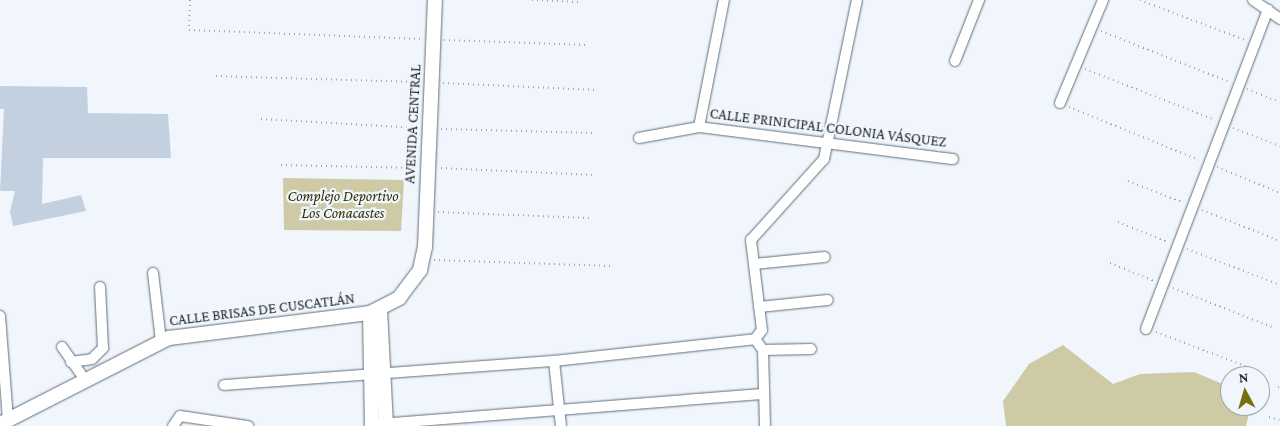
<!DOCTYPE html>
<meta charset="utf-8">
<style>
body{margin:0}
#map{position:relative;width:1280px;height:426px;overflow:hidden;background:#f0f6fc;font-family:"Crimson Pro",serif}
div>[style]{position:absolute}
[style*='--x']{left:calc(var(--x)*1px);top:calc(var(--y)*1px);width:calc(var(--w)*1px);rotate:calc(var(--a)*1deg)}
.green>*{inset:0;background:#cecaa6}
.building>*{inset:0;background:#c2d0df}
.path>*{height:2px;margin-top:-1px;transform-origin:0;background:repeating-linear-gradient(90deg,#9fa5ab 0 1px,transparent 0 5px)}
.roads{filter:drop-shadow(0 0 1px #606d7a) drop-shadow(0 0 1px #606d7a)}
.street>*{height:10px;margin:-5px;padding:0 5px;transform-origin:5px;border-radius:5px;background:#fff}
.secondary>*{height:14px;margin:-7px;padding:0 7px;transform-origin:7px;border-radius:7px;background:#fff}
span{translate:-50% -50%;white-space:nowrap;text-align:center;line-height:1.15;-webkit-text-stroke:4.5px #f0f6fc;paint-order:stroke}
.street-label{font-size:15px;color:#262b30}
.park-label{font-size:15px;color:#312c00;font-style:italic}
.north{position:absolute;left:1220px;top:366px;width:50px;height:50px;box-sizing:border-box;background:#f0f6fc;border:1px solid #9fa5aa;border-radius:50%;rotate:354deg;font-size:14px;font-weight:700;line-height:20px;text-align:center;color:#262b30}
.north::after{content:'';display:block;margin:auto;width:18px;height:22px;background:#7a6f0e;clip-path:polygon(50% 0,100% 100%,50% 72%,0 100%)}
</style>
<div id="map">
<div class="green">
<div style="clip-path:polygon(283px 178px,404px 180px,401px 231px,284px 230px)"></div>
<div style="clip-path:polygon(1063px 345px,1113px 384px,1140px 374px,1194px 372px,1230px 387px,1230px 406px,1251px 406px,1246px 426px,1006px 426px,1003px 401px,1029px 364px)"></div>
</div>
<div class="building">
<div style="clip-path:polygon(0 86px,87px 87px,88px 113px,168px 114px,171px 158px,43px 158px,42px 204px,81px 195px,86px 211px,13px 226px,10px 211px,15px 191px,0 191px,4px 109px,0 109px)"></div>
</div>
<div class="path">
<div style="--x:190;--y:0;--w:30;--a:92"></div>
<div style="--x:189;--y:30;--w:233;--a:2.2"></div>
<div style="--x:532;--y:0;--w:48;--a:2.4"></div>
<div style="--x:1140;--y:0;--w:112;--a:20.9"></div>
<div style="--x:1101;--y:31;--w:138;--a:21.7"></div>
<div style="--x:444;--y:40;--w:145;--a:2"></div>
<div style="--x:1085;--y:69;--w:140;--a:21.4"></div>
<div style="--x:216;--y:76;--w:205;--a:1.7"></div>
<div style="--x:443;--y:83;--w:155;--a:2.6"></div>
<div style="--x:1247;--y:89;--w:35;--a:22"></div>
<div style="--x:1069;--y:107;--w:140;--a:22.2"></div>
<div style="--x:261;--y:119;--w:158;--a:3.3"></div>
<div style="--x:1233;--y:128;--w:50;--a:21"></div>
<div style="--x:441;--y:129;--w:155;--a:1.5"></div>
<div style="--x:281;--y:165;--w:135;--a:1.3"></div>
<div style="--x:1217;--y:167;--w:68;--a:22.4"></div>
<div style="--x:441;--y:168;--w:153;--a:2.6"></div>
<div style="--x:1128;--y:181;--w:60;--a:21.4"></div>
<div style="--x:1202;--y:210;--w:84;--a:21.7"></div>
<div style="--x:438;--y:212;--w:151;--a:2.3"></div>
<div style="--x:1118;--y:222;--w:54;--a:21.8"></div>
<div style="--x:1187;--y:249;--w:100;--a:21.2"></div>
<div style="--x:434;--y:260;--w:179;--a:1.9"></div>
<div style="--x:1110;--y:263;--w:48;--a:22.2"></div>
<div style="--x:1173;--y:288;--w:109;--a:21.6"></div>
<div style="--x:1156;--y:332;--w:109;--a:20.9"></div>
<div style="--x:1278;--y:387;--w:2;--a:27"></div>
<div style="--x:1269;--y:417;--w:11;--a:15"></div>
</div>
<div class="roads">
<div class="street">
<div style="--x:1253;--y:0;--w:33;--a:35"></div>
<div style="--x:955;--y:61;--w:66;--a:-68.5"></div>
<div style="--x:1060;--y:103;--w:112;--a:-67.3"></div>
<div style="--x:699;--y:127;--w:129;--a:-78.9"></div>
<div style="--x:639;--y:138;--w:61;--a:-10.4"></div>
<div style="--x:699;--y:127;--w:256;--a:7.2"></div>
<div style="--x:754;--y:264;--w:71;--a:-5.6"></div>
<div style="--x:153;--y:273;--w:68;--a:83.3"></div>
<div style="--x:759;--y:307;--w:69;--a:-5.8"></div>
<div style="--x:0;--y:316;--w:104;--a:85.6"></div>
<div style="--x:1146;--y:329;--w:342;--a:-69.1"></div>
<div style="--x:755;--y:339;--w:14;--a:54"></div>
<div style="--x:763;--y:350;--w:76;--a:88.5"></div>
<div style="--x:62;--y:347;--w:39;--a:55"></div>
<div style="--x:763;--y:350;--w:48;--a:-1.2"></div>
<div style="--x:554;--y:361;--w:65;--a:83.9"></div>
<div style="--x:71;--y:362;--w:21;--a:-8"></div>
<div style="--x:92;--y:359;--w:16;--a:-45"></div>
<div style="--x:103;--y:348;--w:61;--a:-92.8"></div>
<div style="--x:224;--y:385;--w:331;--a:-4.2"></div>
<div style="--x:554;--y:361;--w:202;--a:-6.2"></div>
<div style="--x:755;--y:339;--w:11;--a:-52"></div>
<div style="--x:762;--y:330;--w:91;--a:-97"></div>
<div style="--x:751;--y:240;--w:109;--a:-48"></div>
<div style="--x:824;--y:159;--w:162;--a:-78.3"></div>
<div style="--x:380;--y:424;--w:383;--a:-4.5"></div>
<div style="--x:173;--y:426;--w:12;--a:-55"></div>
<div style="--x:180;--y:416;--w:69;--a:8.4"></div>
</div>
<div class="secondary">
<div style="--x:380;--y:310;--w:116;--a:87"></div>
<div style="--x:370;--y:313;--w:113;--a:89"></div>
<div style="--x:0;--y:424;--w:190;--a:-27"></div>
<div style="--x:169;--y:338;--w:203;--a:-7.1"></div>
<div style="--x:370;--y:313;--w:33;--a:-27"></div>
<div style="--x:399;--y:298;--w:35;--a:-53"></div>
<div style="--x:420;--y:270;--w:24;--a:-78"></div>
<div style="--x:425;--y:247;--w:247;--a:-87.7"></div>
</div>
</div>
<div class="street-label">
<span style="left:413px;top:124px;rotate:-87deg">AVENIDA CENTRAL</span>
<span style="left:828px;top:128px;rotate:7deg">CALLE PRINICIPAL COLONIA VÁSQUEZ</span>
<span style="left:262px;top:310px;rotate:-7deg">CALLE BRISAS DE CUSCATLÁN</span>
</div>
<div class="park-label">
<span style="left:343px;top:205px">Complejo Deportivo<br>Los Conacastes</span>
</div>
<div class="north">N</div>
</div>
